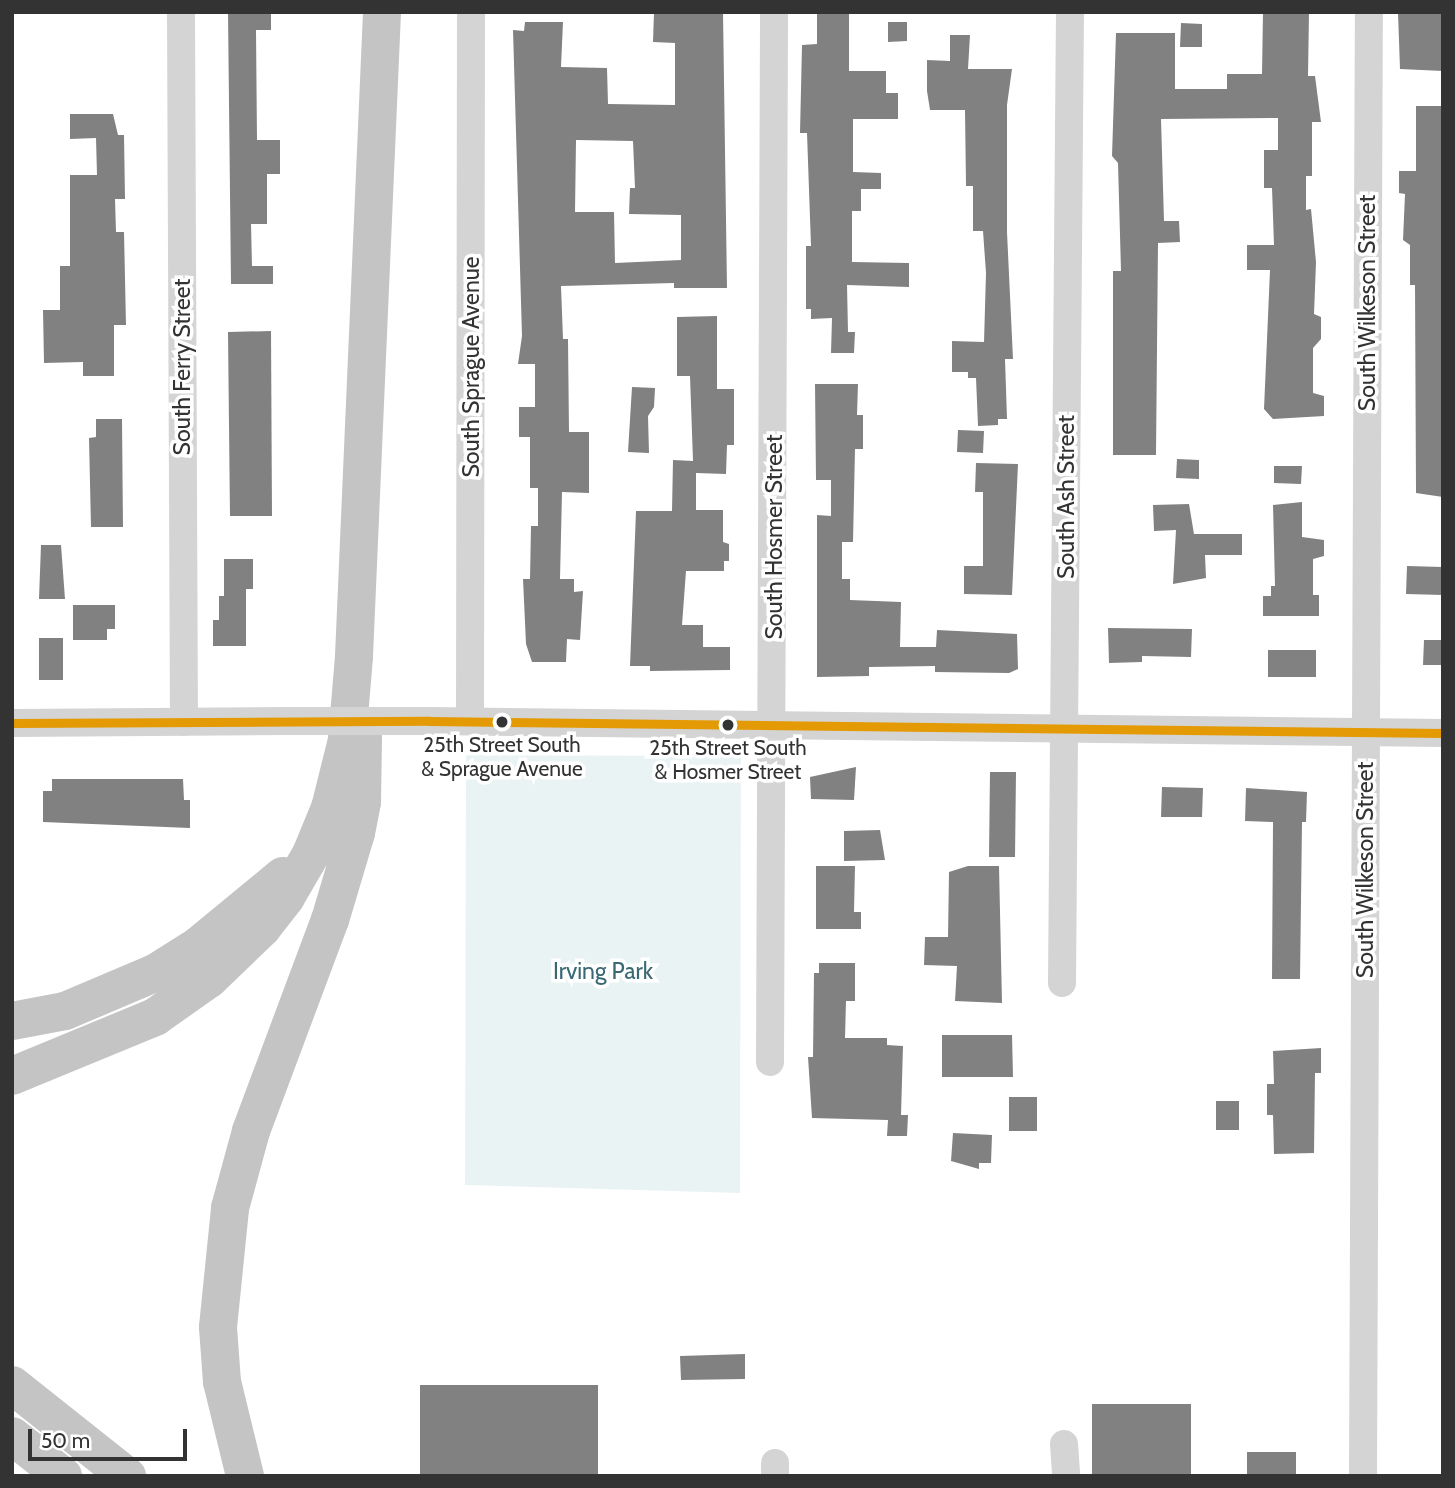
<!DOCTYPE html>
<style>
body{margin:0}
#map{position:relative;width:1455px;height:1488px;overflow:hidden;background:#fff;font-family:Cabin,sans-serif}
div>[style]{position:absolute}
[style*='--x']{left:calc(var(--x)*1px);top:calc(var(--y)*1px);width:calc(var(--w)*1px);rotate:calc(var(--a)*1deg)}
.green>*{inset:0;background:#eaf3f4}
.building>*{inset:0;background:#818181}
.minor>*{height:28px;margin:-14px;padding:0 14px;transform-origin:14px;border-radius:14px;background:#d4d4d4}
.highway>*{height:38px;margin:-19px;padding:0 19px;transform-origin:19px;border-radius:19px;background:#c4c4c4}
.minor-bridge>*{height:28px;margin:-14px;padding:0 14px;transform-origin:14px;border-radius:14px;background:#d4d4d4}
.bus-1>*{height:9px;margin:-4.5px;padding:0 4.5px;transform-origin:4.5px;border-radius:4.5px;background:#e39a05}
.dots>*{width:19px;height:19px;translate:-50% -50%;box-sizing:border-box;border:4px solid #fff;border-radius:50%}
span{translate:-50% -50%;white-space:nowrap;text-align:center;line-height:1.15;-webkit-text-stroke:7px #fff;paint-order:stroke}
.bus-label{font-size:21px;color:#333}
.street-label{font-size:23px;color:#333}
.park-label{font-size:23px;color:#3a6974}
.frame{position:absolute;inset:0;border:14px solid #333;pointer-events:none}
.scale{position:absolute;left:28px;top:1429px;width:159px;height:32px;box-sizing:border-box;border:4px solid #333;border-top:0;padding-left:9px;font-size:21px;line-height:24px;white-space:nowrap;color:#333;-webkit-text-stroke:5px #fff;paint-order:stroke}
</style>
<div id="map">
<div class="green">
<div style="clip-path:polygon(466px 755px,741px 756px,740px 1193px,465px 1185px)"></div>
</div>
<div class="building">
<div style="clip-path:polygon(228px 12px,271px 12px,271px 30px,256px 30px,257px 140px,280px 140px,280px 174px,267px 174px,267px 224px,251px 224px,252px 266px,273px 266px,273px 284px,231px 284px)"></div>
<div style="clip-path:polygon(evenodd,654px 12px,723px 12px,727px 288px,674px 288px,674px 283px,561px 286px,563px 339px,568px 339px,569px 432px,589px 432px,589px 493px,562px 492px,560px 579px,574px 579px,574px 592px,583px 591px,580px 640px,567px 639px,566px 662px,532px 662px,526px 644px,523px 579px,530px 579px,531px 526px,538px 526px,538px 488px,530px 488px,530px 437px,519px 437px,519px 407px,535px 407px,535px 364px,518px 364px,522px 336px,513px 30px,524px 31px,525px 22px,563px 22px,561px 67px,607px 68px,608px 104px,675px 105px,675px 43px,653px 42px,654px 12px,576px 140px,633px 141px,635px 188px,630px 188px,629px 214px,681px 215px,681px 260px,615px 263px,614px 212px,575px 212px,576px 140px)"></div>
<div style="clip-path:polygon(817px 12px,849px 12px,849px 71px,886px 71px,886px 93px,898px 93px,898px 119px,853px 119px,853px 172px,881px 173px,881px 189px,861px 189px,861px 211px,852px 211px,852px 262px,909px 263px,909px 287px,847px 285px,848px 332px,855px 332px,854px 353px,831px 353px,832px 318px,811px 319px,811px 309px,806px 309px,806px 246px,811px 246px,807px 133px,800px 133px,802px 45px,817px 44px)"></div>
<div style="clip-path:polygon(1263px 12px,1309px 12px,1308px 76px,1315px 76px,1321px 122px,1312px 122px,1312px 176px,1306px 176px,1306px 210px,1311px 209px,1316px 262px,1314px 314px,1321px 317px,1321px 339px,1313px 348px,1313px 393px,1324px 396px,1324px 416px,1273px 419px,1264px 409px,1270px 270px,1247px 270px,1247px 245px,1274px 245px,1272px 188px,1264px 188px,1264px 150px,1278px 150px,1278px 118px,1161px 119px,1164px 221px,1179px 221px,1180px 242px,1158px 243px,1156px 455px,1113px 455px,1113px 271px,1121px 271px,1118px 163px,1112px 156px,1116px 33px,1175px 33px,1175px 89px,1227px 89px,1227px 74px,1262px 74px)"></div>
<div style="clip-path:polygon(1398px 12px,1443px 12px,1443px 71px,1400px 69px)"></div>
<div style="clip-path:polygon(888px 22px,907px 22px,907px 41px,888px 42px)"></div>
<div style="clip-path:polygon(1181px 23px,1202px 24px,1202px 47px,1180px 47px)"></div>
<div style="clip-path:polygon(950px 35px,970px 35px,968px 69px,1012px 69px,1007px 105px,1007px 232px,1013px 359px,1005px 359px,1007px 419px,998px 419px,998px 425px,978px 426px,976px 378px,968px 378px,968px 372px,952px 372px,952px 341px,984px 342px,986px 273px,983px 231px,973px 231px,973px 186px,966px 186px,965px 110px,930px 110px,927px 91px,927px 60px,950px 61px)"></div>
<div style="clip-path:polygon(1416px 106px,1443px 106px,1443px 497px,1416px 493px,1415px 285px,1410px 285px,1410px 245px,1403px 240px,1405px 194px,1399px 193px,1399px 171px,1416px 171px)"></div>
<div style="clip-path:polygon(70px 114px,113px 114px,118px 135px,124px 135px,125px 199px,115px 199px,116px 232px,124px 232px,126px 325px,114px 325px,114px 376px,83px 376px,83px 362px,44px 363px,43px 310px,60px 310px,60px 266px,70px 266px,70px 175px,97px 175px,96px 138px,70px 139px)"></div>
<div style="clip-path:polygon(717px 316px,717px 389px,734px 389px,734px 445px,727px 445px,726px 474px,696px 473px,696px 510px,723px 510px,723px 542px,729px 544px,729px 561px,724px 561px,724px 571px,686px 571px,682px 625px,703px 625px,703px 647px,730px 647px,730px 670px,650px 671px,650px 666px,630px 666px,636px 511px,672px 511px,673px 460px,693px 461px,690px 376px,677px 376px,677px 317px)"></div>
<div style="clip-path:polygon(271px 331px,272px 516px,230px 516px,228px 332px)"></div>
<div style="clip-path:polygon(815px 384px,858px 384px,857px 415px,863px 415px,863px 449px,855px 449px,853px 542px,842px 542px,842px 579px,850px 579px,850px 600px,901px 602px,900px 647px,936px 647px,937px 630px,1017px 634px,1018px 669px,1009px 673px,935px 672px,935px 666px,869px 667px,869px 676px,817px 677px,817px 515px,831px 516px,831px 480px,816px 480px)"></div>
<div style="clip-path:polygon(632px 387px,655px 388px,654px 407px,648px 416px,649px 453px,628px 452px)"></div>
<div style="clip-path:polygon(96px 419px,122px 419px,123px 527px,91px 527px,89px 438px,96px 437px)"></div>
<div style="clip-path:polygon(958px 430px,984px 431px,983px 453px,957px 452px)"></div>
<div style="clip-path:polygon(1177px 459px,1199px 460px,1199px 479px,1176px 478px)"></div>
<div style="clip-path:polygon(976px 463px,1018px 464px,1012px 595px,964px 594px,964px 566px,983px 566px,983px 492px,975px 492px)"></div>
<div style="clip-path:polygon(1274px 466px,1302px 466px,1301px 484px,1274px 483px)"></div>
<div style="clip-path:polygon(1302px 502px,1302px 537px,1324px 540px,1324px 556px,1313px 559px,1313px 595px,1319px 595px,1319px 616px,1263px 616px,1263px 596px,1271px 596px,1271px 586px,1275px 586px,1273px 505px)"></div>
<div style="clip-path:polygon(1189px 504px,1194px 534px,1242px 534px,1242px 555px,1205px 555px,1206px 578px,1173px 584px,1176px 530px,1154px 531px,1153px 505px)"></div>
<div style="clip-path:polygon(41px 545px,61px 545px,65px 599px,39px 599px)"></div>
<div style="clip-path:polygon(224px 559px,253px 559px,253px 589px,246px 589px,246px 646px,213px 646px,213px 620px,219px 620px,219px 596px,224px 596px)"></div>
<div style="clip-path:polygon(1407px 566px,1443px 567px,1443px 595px,1406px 594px)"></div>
<div style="clip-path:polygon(73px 605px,115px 605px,115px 629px,107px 629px,107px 640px,73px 640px)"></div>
<div style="clip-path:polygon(1108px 628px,1192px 629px,1191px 657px,1142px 656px,1142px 662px,1109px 663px)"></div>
<div style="clip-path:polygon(39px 638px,63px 638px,63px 680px,39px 680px)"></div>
<div style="clip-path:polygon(1424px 640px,1443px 640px,1443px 665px,1423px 665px)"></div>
<div style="clip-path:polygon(1268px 650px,1316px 650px,1316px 677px,1268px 677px)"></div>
<div style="clip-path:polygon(856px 767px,854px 800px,811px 799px,810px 777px)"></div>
<div style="clip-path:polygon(990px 772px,1016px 772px,1015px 857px,989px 857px)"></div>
<div style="clip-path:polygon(52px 779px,183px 779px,184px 800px,190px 800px,190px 828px,43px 822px,43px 791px,52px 791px)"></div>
<div style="clip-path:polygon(1162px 787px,1203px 788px,1202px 817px,1161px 817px)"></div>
<div style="clip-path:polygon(1246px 788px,1307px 792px,1306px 822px,1302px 822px,1300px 979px,1272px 979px,1273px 822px,1245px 821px)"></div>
<div style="clip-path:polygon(880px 830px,885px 860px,844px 861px,844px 831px)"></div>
<div style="clip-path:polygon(816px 866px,855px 866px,854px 912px,861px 912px,861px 929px,816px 929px)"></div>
<div style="clip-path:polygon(968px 866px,999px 866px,1002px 1003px,955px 1001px,957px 966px,924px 965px,925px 937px,948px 937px,949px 872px)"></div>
<div style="clip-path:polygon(819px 963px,855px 963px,855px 1001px,846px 1001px,845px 1038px,887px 1038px,887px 1045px,903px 1046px,901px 1115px,908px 1115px,907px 1136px,887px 1136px,888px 1120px,812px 1118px,808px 1057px,813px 1057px,814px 973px,819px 973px)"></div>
<div style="clip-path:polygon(942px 1035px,1012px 1035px,1013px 1077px,942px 1077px)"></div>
<div style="clip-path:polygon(1321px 1048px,1321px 1073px,1315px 1073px,1314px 1153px,1274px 1154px,1273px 1115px,1267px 1115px,1267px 1084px,1274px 1084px,1273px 1051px)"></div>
<div style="clip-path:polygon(1009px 1097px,1037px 1097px,1037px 1131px,1009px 1131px)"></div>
<div style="clip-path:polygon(1216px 1101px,1239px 1101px,1239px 1130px,1216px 1130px)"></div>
<div style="clip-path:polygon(953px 1133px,992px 1135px,991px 1163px,979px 1163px,979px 1169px,951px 1161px)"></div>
<div style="clip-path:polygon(745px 1354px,745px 1379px,681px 1380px,680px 1356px)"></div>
<div style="clip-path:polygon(420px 1385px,598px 1385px,598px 1476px,420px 1476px)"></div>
<div style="clip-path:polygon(1092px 1404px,1191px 1404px,1191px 1476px,1092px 1476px)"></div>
<div style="clip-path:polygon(1247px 1452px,1296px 1452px,1296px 1476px,1247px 1476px)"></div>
</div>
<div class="minor">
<div style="--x:181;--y:12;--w:710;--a:89.76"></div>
<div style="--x:429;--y:721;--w:1014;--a:0.68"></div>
<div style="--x:470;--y:721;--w:709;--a:-89.92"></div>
<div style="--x:12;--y:723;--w:272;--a:-0.4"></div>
<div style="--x:1062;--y:983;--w:971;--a:-89.53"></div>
<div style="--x:770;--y:1062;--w:1050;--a:-89.78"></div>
<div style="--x:1064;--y:1444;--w:32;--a:86"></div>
<div style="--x:775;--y:1476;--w:13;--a:-90"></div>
<div style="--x:1363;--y:1476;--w:1464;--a:-89.77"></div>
</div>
<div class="highway">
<div style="--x:12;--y:1021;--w:54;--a:-10.7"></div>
<div style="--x:65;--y:1011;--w:98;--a:-22.9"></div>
<div style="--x:155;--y:973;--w:51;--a:-32.1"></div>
<div style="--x:198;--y:946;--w:110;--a:-39.5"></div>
<div style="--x:12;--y:1076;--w:155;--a:-22.4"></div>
<div style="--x:155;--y:1017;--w:66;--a:-35.1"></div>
<div style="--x:209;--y:979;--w:74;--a:-43.9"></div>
<div style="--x:262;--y:928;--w:39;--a:-52"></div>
<div style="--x:286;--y:897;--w:50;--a:-59.8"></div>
<div style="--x:311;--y:854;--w:50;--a:-67.6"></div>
<div style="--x:330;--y:808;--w:70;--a:-76"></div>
<div style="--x:347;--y:740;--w:84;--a:-85.2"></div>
<div style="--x:354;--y:656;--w:645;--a:-87.51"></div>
<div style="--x:12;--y:1385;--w:147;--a:38.4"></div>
<div style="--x:12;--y:1436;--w:65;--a:38.1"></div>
<div style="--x:245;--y:1476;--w:97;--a:-103.7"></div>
<div style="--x:222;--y:1382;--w:55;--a:-94.2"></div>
<div style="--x:218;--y:1327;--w:120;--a:-84.2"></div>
<div style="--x:230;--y:1208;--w:80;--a:-74.7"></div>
<div style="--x:251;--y:1131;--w:225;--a:-69.5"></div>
<div style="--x:330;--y:920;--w:91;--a:-73.4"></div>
<div style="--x:356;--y:833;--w:32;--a:-79"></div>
<div style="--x:362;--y:802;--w:65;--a:-89.1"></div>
</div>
<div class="minor-bridge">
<div style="--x:284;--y:721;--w:145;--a:0"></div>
</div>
<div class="bus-1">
<div style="--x:12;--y:723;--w:417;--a:-0.3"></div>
<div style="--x:429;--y:721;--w:1014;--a:0.68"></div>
</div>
<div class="dots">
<div style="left:502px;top:722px;background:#333"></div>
<div style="left:728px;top:725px;background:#333"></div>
</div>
<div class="bus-label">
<span style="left:502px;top:757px">25th Street South<br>&amp; Sprague Avenue</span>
<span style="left:728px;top:760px">25th Street South<br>&amp; Hosmer Street</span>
</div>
<div class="street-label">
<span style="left:1367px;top:303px;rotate:-90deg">South Wilkeson Street</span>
<span style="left:182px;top:367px;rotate:-90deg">South Ferry Street</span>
<span style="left:471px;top:367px;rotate:-90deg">South Sprague Avenue</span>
<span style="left:1066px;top:497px;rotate:-90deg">South Ash Street</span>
<span style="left:774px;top:537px;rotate:-90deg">South Hosmer Street</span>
<span style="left:1365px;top:870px;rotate:-90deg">South Wilkeson Street</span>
</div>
<div class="park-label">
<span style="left:603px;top:971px">Irving Park</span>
</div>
<div class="frame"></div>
<div class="scale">50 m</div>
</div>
